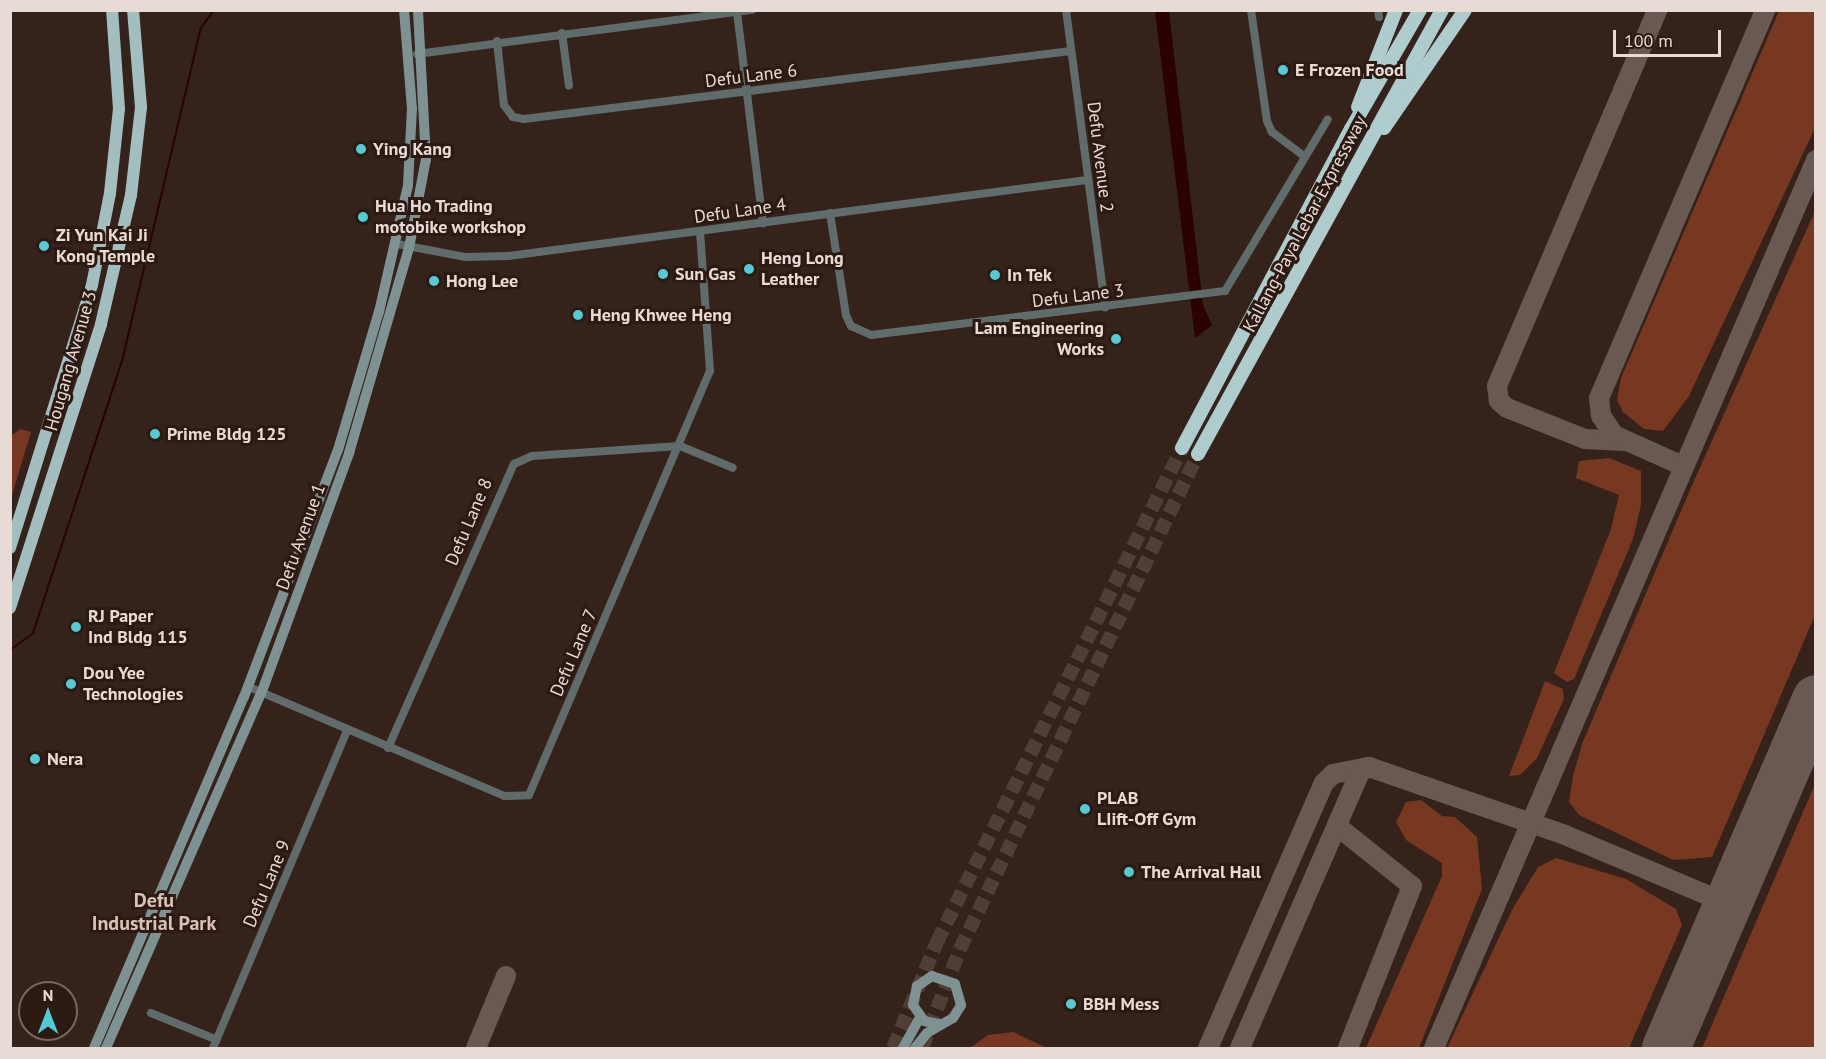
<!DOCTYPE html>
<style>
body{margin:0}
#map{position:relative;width:1826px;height:1059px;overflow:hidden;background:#35221b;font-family:"PT Sans",sans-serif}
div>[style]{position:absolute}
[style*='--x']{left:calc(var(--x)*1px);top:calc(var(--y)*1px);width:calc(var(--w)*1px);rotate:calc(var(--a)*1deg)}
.green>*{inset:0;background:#773720}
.water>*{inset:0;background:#2a0200}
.stream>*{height:2px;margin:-1px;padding:0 1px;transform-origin:1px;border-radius:1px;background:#2a0200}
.taxiway>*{height:20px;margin:-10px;padding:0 10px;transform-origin:10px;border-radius:10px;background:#6a5953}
.runway>*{height:48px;margin:-24px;padding:0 24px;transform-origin:24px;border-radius:24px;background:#6a5953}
.motorway-tunnel>*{height:14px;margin-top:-7px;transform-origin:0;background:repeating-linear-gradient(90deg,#503e37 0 14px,transparent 0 21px)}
.minor>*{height:8px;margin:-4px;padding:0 4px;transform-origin:4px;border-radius:4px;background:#606c6c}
.secondary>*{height:10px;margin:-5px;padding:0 5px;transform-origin:5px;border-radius:5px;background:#7f9293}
.trunk>*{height:12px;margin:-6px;padding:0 6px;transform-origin:6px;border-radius:6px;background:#a3bec0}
.motorway>*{height:14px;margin:-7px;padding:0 7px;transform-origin:7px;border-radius:7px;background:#aecbcd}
.dots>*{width:16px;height:16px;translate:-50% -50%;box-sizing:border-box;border:3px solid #2b1912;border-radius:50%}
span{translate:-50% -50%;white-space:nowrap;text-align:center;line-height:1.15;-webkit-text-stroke:6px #2b1912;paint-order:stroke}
.poi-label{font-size:18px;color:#e8dbd6;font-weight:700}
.left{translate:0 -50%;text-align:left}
.right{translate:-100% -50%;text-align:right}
.street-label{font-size:18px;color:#e8dbd6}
.neighbourhood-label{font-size:20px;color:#dbc1b8;font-weight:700}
.frame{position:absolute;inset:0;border:12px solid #e8dbd6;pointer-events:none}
.north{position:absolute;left:18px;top:981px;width:60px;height:60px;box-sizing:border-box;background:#2b1912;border:2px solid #776760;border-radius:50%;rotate:0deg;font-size:16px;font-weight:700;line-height:24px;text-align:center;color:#e8dbd6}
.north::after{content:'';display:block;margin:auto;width:21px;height:27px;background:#51ccd4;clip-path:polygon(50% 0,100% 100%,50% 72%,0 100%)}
.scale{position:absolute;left:1613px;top:30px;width:108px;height:27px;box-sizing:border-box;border:3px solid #e8dbd6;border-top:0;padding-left:8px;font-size:18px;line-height:21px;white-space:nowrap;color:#e8dbd6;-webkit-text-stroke:4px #2b1912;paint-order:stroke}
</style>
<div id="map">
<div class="green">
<div style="clip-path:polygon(1779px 11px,1815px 11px,1815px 128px,1689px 396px,1663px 431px,1644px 429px,1623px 412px,1617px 400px,1621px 378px)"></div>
<div style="clip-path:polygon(1815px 211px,1815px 615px,1712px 857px,1673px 860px,1579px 815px,1569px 802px,1573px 776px,1582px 744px,1689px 492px)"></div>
<div style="clip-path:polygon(20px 429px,31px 432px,12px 495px,11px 436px)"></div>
<div style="clip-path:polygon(1609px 458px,1641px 471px,1641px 505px,1633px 539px,1574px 679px,1567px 682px,1554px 673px,1611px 529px,1619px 495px,1576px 478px,1579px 461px)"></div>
<div style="clip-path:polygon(1545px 681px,1563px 689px,1564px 699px,1537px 758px,1520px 775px,1509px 776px)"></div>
<div style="clip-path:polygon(1815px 784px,1815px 1048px,1702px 1048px)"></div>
<div style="clip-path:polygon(1421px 800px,1442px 816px,1455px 817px,1477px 837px,1482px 889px,1419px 1048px,1366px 1048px,1442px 876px,1442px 863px,1406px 840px,1396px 822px,1406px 802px)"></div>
<div style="clip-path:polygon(1556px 858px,1626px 879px,1676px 909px,1682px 925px,1629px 1048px,1447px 1048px,1513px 908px,1538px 867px)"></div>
<div style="clip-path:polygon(1013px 1032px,1047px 1048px,970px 1048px,988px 1035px)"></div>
</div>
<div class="water">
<div style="clip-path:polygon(1155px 11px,1169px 11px,1203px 305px,1212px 325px,1195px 338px)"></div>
</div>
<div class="stream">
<div style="--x:10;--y:650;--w:29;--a:-36"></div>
<div style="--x:33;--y:633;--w:290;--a:-71.9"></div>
<div style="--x:123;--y:357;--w:338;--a:-76.7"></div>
<div style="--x:201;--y:28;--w:22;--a:-54"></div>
</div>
<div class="taxiway">
<div style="--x:1625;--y:441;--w:40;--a:-177.1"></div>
<div style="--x:1585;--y:439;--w:84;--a:-158.3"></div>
<div style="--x:1507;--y:408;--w:11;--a:-139"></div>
<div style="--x:1499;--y:401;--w:15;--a:-98"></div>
<div style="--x:1497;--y:386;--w:409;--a:-66.9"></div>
<div style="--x:1683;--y:466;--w:76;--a:-155.8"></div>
<div style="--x:1614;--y:435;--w:23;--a:-124"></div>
<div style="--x:1601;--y:416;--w:18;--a:-96"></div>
<div style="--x:1599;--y:398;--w:422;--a:-66.8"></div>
<div style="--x:1337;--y:826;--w:96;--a:38.7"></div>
<div style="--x:1412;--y:886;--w:174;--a:111.6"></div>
<div style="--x:476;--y:1048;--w:78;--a:-67.4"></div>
<div style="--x:1208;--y:1048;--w:289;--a:-66.4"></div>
<div style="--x:1324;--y:783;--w:13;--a:-45"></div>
<div style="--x:1333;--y:774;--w:37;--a:-11"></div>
<div style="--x:1240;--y:1048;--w:301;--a:-66.5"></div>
<div style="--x:1360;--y:772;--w:10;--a:-29"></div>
<div style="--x:1369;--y:767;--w:207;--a:19.1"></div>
<div style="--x:1565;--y:835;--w:177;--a:22.9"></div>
<div style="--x:1434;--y:1048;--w:967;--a:-66.72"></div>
</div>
<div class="runway">
<div style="--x:1666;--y:1048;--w:380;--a:-66.7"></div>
</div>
<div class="motorway-tunnel">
<div style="--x:893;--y:1048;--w:115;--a:-67.5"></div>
<div style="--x:937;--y:942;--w:551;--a:-63.62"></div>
<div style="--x:922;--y:1048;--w:106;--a:-69"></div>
<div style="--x:960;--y:949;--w:549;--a:-64.32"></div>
</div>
<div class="minor">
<div style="--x:1066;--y:10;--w:300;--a:82.5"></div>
<div style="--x:1251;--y:10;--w:112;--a:81.8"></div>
<div style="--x:1267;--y:121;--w:12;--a:66"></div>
<div style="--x:1272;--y:132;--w:40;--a:37"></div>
<div style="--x:1378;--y:10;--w:7;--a:82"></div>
<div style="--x:737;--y:12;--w:213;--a:83"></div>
<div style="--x:562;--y:33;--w:53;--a:82.5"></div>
<div style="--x:497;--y:41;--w:64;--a:83.8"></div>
<div style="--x:504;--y:105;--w:15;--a:53"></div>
<div style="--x:513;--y:117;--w:11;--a:10"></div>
<div style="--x:524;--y:119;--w:551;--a:-7.09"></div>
<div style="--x:417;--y:54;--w:338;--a:-7.5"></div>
<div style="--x:830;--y:213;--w:103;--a:81.1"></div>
<div style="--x:846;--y:315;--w:12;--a:66"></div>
<div style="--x:851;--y:326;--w:22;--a:24"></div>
<div style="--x:871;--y:335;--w:357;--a:-7.1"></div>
<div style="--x:1225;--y:291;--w:200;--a:-59.1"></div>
<div style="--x:397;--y:244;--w:69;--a:10.8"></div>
<div style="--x:465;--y:257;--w:43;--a:-1.3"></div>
<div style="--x:508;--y:256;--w:584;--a:-7.48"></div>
<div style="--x:249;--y:687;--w:278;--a:23.1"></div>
<div style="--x:505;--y:796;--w:24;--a:-2"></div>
<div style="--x:529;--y:795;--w:461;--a:-66.9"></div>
<div style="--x:710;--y:371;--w:139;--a:-94.1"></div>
<div style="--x:388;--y:748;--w:311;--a:-66.1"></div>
<div style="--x:514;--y:464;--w:20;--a:-24"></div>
<div style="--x:532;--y:456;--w:148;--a:-3.9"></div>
<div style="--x:680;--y:446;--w:57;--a:22.5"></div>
<div style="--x:151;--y:1013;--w:71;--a:22.2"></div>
<div style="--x:213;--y:1048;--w:344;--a:-67.1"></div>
</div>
<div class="secondary">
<div style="--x:94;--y:1048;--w:382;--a:-66.9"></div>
<div style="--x:244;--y:697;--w:264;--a:-69.2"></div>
<div style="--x:338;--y:450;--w:144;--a:-73.5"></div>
<div style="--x:379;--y:312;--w:130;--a:-77.1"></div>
<div style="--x:408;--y:185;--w:76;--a:-87"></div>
<div style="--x:412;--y:109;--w:99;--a:-94.6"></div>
<div style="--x:106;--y:1048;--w:386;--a:-66.4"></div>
<div style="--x:261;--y:694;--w:257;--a:-69.9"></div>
<div style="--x:349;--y:453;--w:214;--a:-73.7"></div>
<div style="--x:409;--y:248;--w:91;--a:-79.2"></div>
<div style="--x:426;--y:159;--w:149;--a:-93.1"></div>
<div style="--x:903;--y:1048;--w:35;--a:-61"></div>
<div style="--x:915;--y:1048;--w:19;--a:-51"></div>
<div style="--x:927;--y:1033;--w:30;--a:-30"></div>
<div style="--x:953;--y:1018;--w:15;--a:-58"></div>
<div style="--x:961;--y:1005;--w:22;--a:-106"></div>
<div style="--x:955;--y:984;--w:24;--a:-161"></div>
<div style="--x:932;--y:976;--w:18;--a:146"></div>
<div style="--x:917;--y:986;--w:19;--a:102"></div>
<div style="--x:913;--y:1005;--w:19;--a:55"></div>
<div style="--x:924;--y:1021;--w:16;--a:11"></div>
</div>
<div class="trunk">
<div style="--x:10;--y:548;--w:275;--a:-72.7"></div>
<div style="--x:92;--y:285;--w:94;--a:-78.9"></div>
<div style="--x:110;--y:193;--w:84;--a:-83.9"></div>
<div style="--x:119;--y:109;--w:99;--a:-94"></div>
<div style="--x:10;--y:608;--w:298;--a:-72.2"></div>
<div style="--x:101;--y:324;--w:132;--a:-76.9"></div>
<div style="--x:131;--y:195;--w:89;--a:-83.5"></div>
<div style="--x:141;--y:107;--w:97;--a:-94.7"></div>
</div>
<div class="motorway">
<div style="--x:1358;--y:107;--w:104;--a:-68.6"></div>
<div style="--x:1384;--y:128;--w:143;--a:-55.5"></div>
<div style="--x:1182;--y:448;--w:361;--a:-62.1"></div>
<div style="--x:1351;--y:129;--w:138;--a:-59.9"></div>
<div style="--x:1198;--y:454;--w:507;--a:-61.21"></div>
</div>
<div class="dots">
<div style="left:1283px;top:70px;background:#51ccd4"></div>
<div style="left:361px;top:149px;background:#51ccd4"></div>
<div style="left:363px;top:217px;background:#51ccd4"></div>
<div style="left:44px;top:246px;background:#51ccd4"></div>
<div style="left:749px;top:269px;background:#51ccd4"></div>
<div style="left:663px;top:274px;background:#51ccd4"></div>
<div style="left:995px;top:275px;background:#51ccd4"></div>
<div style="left:434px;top:281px;background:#51ccd4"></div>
<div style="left:578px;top:315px;background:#51ccd4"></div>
<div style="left:1116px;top:339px;background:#51ccd4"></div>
<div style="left:155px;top:434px;background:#51ccd4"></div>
<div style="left:76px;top:627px;background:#51ccd4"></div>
<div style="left:71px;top:684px;background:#51ccd4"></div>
<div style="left:35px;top:759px;background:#51ccd4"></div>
<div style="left:1085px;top:809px;background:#51ccd4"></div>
<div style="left:1129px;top:872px;background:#51ccd4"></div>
<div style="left:1071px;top:1004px;background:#51ccd4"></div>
</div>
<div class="poi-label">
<span class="left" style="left:1295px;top:70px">E Frozen Food</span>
<span class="left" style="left:373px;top:149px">Ying Kang</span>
<span class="left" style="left:375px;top:217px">Hua Ho Trading<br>motobike workshop</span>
<span class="left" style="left:56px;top:246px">Zi Yun Kai Ji<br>Kong Temple</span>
<span class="left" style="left:761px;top:269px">Heng Long<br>Leather</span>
<span class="left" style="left:675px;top:274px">Sun Gas</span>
<span class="left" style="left:1007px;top:275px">In Tek</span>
<span class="left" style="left:446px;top:281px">Hong Lee</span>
<span class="left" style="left:590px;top:315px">Heng Khwee Heng</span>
<span class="right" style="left:1104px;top:339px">Lam Engineering<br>Works</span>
<span class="left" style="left:167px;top:434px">Prime Bldg 125</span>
<span class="left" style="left:88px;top:627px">RJ Paper<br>Ind Bldg 115</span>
<span class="left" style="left:83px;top:684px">Dou Yee<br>Technologies</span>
<span class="left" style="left:47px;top:759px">Nera</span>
<span class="left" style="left:1097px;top:809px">PLAB<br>LIift-Off Gym</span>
<span class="left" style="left:1141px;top:872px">The Arrival Hall</span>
<span class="left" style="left:1083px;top:1004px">BBH Mess</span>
</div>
<div class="street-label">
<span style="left:751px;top:76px;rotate:-7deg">Defu Lane 6</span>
<span style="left:1100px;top:157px;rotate:83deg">Defu Avenue 2</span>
<span style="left:740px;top:211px;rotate:-8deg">Defu Lane 4</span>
<span style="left:1305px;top:224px;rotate:-62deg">Kallang-Paya Lebar Expressway</span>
<span style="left:1078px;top:296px;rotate:-7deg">Defu Lane 3</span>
<span style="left:71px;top:361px;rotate:-74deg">Hougang Avenue 3</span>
<span style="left:469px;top:522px;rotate:-67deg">Defu Lane 8</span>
<span style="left:301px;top:537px;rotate:-70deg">Defu Avenue 1</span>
<span style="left:574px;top:653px;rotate:-67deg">Defu Lane 7</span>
<span style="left:267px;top:884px;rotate:-67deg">Defu Lane 9</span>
</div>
<div class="neighbourhood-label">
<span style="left:154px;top:912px">Defu<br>Industrial Park</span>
</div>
<div class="frame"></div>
<div class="north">N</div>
<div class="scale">100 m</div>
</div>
